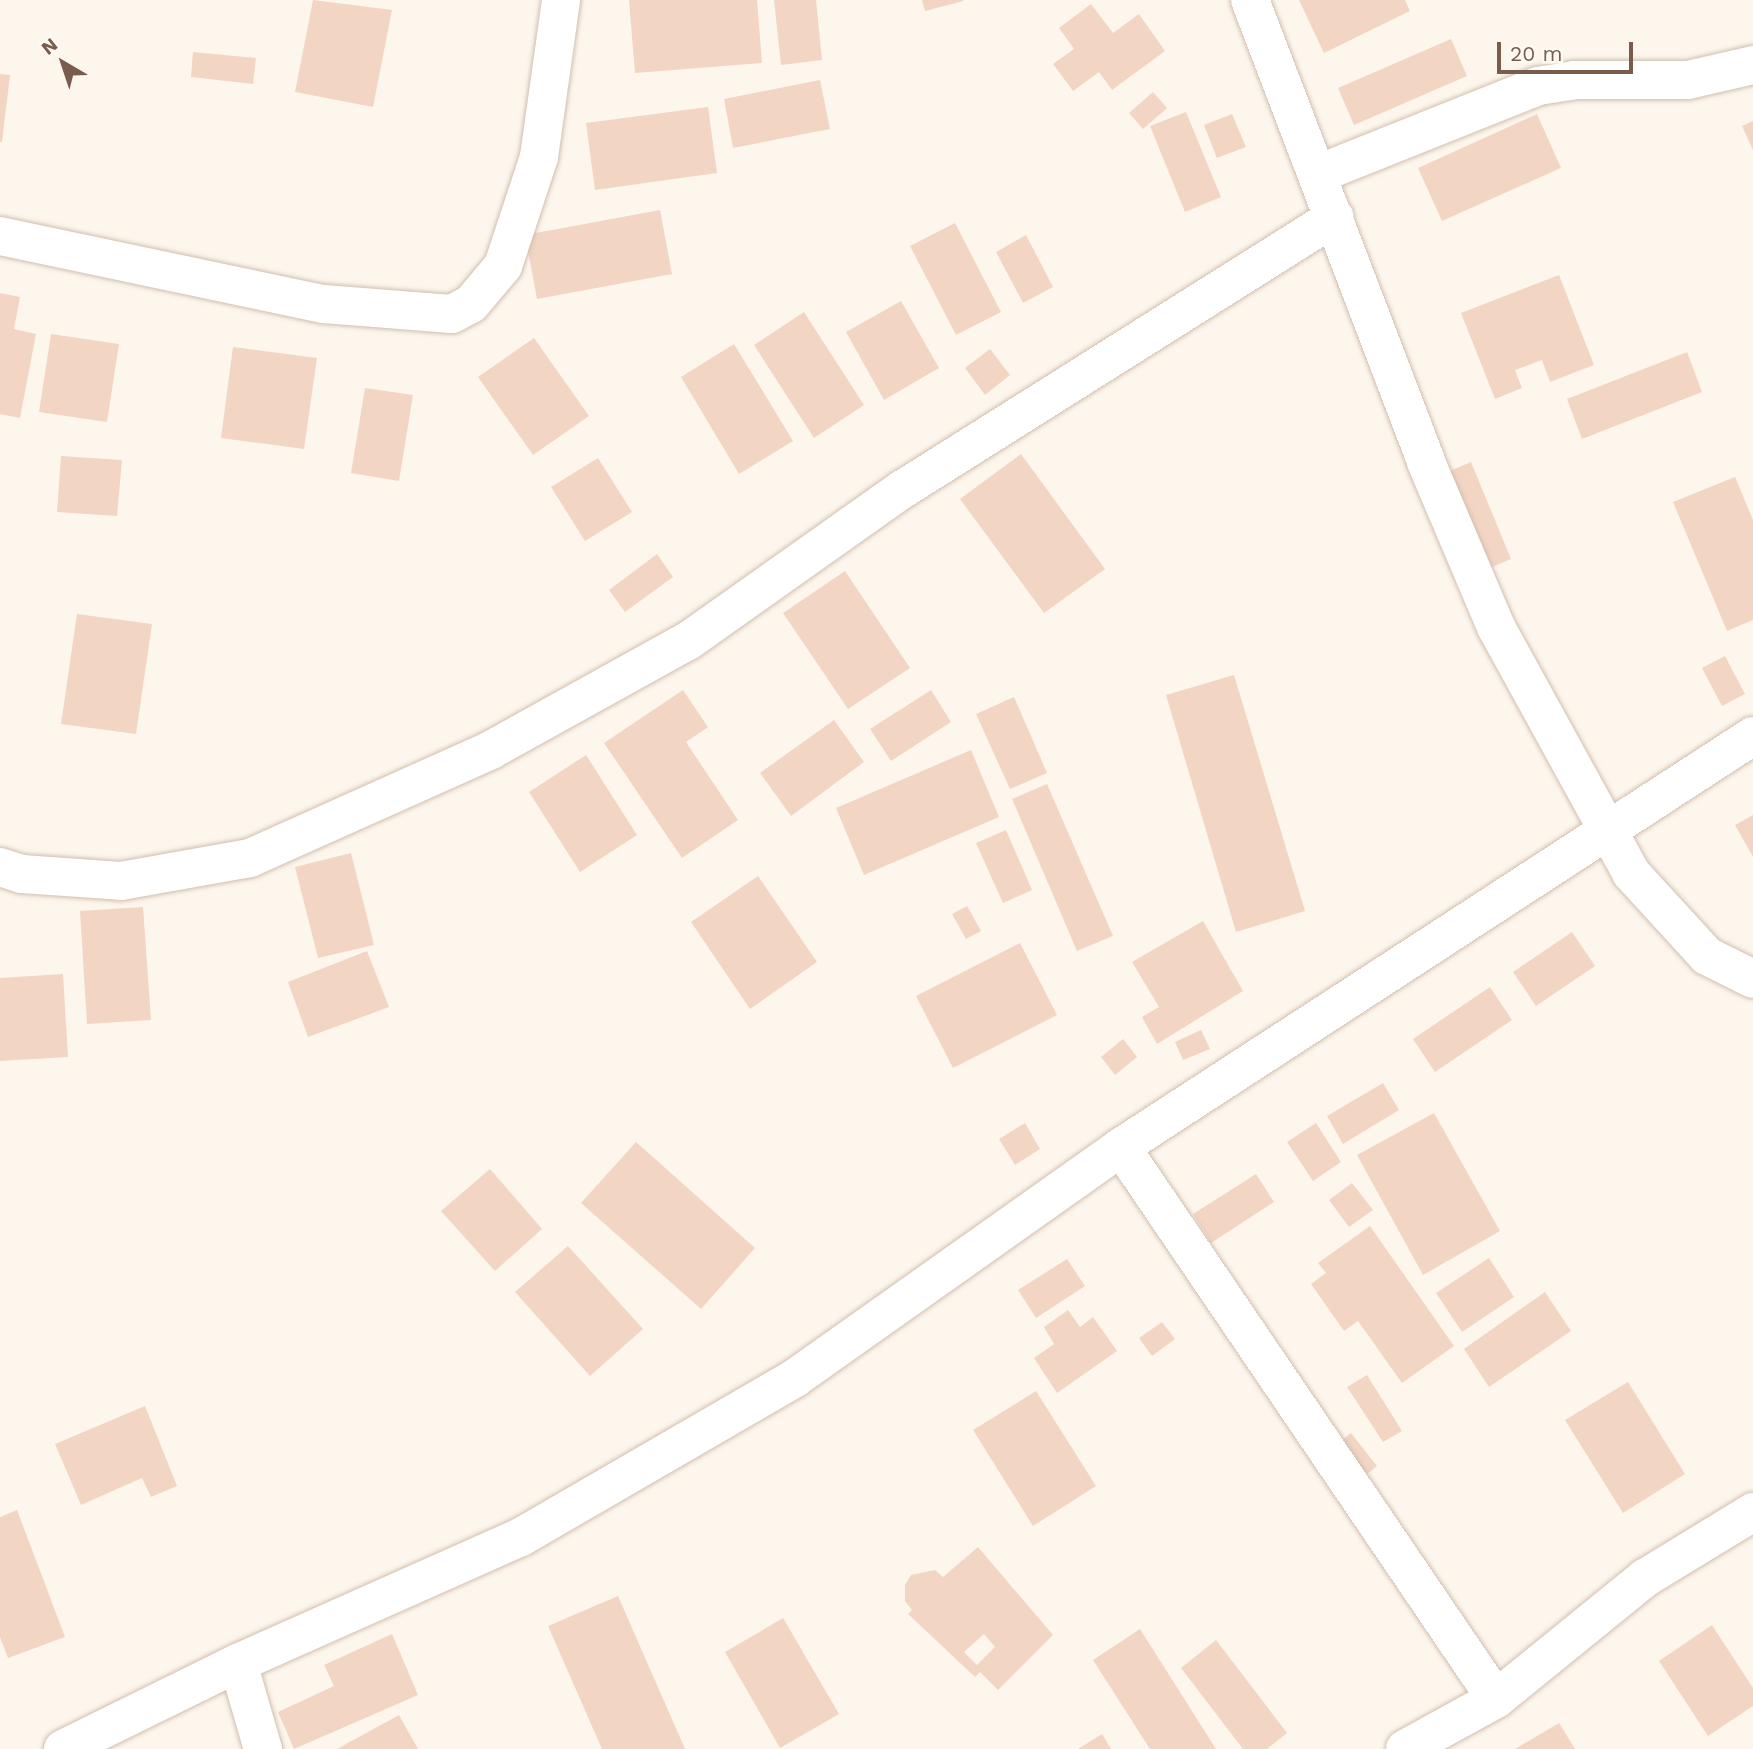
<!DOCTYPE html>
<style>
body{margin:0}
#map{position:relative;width:1753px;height:1749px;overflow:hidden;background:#fdf6ec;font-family:"Work Sans",sans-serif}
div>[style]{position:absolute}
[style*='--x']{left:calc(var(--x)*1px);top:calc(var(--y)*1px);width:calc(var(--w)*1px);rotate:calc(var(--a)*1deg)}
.building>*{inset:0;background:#f3d5c3}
.roads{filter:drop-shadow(0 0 2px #d1beb0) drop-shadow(0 0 2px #d1beb0)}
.minor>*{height:38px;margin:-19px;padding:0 19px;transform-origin:19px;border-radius:19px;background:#fff}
span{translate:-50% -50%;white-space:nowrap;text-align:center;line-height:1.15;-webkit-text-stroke:5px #fffaf3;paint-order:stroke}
.north{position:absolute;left:28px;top:28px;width:70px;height:70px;-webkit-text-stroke:5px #fffaf3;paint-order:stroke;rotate:321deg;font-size:19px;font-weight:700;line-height:28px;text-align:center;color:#7a5c4d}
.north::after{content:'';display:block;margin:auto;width:24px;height:32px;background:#7a5c4d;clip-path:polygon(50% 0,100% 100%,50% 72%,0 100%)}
.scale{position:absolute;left:1497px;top:42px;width:136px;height:32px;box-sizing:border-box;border:4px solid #7a5c4d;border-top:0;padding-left:9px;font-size:21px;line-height:24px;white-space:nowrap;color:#7a5c4d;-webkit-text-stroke:5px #fffaf3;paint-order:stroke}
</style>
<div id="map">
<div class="building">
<div style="clip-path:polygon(313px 0,392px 10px,373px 107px,295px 92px)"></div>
<div style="clip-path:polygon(629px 0,757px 0,762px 63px,635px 73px)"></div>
<div style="clip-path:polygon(774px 0,816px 0,822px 60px,781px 65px)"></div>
<div style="clip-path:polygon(922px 0,963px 0,963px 1px,925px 11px)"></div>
<div style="clip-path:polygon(1299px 0,1405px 0,1410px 11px,1324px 53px)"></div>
<div style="clip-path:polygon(1091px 4px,1113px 33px,1139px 14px,1165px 51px,1112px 90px,1099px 72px,1073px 91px,1053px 64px,1074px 49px,1059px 28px)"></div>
<div style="clip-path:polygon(1451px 39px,1467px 76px,1354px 125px,1338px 88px)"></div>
<div style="clip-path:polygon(193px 52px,256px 58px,253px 84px,191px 77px)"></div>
<div style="clip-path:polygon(0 74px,10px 75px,2px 142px,0 142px)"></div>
<div style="clip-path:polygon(820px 80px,830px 129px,733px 148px,724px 99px)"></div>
<div style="clip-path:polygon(1153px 92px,1167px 108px,1143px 129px,1129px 113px)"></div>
<div style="clip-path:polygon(708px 107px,717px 173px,595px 190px,586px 123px)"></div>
<div style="clip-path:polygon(1186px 112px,1221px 197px,1185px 212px,1150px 126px)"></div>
<div style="clip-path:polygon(1232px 114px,1246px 147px,1217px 158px,1204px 125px)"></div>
<div style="clip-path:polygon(1537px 114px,1561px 168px,1442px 221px,1418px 168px)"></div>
<div style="clip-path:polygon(1753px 121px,1753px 150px,1742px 126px)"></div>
<div style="clip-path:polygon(660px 210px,672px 274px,537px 299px,525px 235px)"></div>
<div style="clip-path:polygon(955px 223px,1001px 312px,956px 335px,910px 246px)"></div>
<div style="clip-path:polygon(1026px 235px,1053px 287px,1023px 303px,996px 252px)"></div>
<div style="clip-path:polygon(1559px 275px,1594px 365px,1550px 382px,1542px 360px,1515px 370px,1522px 388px,1495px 399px,1461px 313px)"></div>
<div style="clip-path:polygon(0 293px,20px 297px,14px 329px,36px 334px,20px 418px,0 414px)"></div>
<div style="clip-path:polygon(901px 301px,939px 368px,884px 400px,846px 332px)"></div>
<div style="clip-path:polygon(804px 312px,864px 405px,814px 438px,754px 345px)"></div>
<div style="clip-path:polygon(51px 334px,119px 344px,107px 422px,39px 412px)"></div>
<div style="clip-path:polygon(534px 338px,589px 416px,533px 455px,478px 377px)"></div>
<div style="clip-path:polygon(734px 344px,793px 441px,739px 474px,681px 377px)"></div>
<div style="clip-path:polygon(233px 347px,317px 358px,304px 449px,221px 438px)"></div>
<div style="clip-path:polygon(990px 349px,1010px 375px,985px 395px,965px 368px)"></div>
<div style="clip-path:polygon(1687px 352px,1702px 392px,1582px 439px,1567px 399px)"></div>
<div style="clip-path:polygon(365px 388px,413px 395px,399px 481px,351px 473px)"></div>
<div style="clip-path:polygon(1021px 454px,1105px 569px,1044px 613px,960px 499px)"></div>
<div style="clip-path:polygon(61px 456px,122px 460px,117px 516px,57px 512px)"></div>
<div style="clip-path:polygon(598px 458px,632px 512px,585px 541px,551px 487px)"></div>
<div style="clip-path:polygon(1471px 462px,1511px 559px,1480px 572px,1440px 475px)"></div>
<div style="clip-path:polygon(1735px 477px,1753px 520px,1753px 620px,1727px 631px,1673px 502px)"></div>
<div style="clip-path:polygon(657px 554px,673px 577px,625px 612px,609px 590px)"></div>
<div style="clip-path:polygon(845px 571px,910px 668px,848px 709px,783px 613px)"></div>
<div style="clip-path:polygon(77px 614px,152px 624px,136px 734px,61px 724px)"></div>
<div style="clip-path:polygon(1725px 656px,1745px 694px,1722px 706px,1702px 668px)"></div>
<div style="clip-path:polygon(1234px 675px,1305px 911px,1236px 932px,1166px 695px)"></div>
<div style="clip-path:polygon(683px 690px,708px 727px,686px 742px,738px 820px,682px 858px,604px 743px)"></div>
<div style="clip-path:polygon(931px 690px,951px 722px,891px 761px,870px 729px)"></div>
<div style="clip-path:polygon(1014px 697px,1047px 773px,1010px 789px,976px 714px)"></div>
<div style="clip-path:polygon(834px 720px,864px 762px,791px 816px,760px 773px)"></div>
<div style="clip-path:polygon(971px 750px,999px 817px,864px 875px,836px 808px)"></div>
<div style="clip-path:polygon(586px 755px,637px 835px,580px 872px,529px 792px)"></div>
<div style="clip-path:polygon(1047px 784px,1113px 936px,1077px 951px,1012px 799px)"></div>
<div style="clip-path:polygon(1753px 815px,1753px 857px,1735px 825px)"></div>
<div style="clip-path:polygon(1006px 830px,1032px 890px,1003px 903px,976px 843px)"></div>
<div style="clip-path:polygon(351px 853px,374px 945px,318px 958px,295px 867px)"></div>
<div style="clip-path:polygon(758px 876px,817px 962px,750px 1009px,691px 922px)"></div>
<div style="clip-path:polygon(967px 906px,981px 931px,966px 939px,952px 914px)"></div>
<div style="clip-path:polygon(143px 907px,151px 1020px,87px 1024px,80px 911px)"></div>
<div style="clip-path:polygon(1203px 921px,1243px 991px,1157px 1044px,1142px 1017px,1159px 1007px,1132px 962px)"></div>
<div style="clip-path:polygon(1572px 932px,1595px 966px,1536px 1006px,1513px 972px)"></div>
<div style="clip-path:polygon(1020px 943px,1057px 1015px,953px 1068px,916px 996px)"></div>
<div style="clip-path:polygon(367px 951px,389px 1007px,308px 1037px,288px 982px)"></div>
<div style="clip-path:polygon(63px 974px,68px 1057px,0 1061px,0 978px)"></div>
<div style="clip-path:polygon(1490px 987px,1512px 1020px,1435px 1072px,1413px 1039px)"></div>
<div style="clip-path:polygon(1201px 1030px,1210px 1049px,1183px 1060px,1175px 1042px)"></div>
<div style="clip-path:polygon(1123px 1039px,1137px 1057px,1115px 1075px,1101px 1057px)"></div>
<div style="clip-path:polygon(1383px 1083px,1399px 1110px,1343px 1144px,1327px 1116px)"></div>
<div style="clip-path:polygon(1434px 1113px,1500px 1231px,1423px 1275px,1357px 1155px)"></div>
<div style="clip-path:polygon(1025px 1123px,1040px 1149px,1015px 1165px,999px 1139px)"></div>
<div style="clip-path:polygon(1316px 1123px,1341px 1162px,1313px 1181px,1287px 1142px)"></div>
<div style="clip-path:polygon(636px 1142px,755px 1248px,701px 1309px,581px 1203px)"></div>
<div style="clip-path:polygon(490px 1169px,542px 1229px,495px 1271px,441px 1211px)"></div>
<div style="clip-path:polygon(1256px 1174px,1274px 1202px,1211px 1243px,1193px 1214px)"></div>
<div style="clip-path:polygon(1352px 1183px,1373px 1210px,1349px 1227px,1329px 1200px)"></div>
<div style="clip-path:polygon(1370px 1226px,1454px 1346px,1402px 1383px,1358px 1321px,1344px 1331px,1311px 1284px,1326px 1273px,1318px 1263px)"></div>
<div style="clip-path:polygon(568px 1246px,643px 1329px,590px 1376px,515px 1292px)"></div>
<div style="clip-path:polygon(1489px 1258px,1514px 1297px,1462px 1332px,1436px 1293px)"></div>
<div style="clip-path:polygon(1067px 1259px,1085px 1286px,1036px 1318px,1018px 1290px)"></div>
<div style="clip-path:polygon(1545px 1292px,1571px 1331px,1489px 1387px,1464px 1349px)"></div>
<div style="clip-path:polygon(1068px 1310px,1080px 1327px,1093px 1317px,1117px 1351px,1057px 1393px,1034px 1358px,1054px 1344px,1044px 1327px)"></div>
<div style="clip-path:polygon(1162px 1322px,1175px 1339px,1152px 1356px,1139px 1338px)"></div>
<div style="clip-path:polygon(1367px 1375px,1402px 1431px,1383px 1442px,1347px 1387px)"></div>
<div style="clip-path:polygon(1628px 1382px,1685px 1474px,1623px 1513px,1565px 1420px)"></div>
<div style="clip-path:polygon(1036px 1391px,1096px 1486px,1033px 1526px,973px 1430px)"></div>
<div style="clip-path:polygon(145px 1406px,177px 1486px,151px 1497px,142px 1478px,81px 1505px,55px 1444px)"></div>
<div style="clip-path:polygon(1351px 1433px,1377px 1466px,1360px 1480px,1334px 1446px)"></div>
<div style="clip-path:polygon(17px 1510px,65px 1637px,8px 1658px,0 1637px,0 1517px)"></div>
<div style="clip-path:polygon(evenodd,978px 1547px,1053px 1635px,998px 1690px,980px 1672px,975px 1677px,908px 1614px,912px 1610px,905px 1601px,905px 1585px,911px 1575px,935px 1570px,943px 1577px,978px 1547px,984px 1634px,995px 1647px,977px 1665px,964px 1652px,984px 1634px)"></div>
<div style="clip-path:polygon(618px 1596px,685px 1749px,602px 1749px,548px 1626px)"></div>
<div style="clip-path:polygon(783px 1618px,839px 1714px,780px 1748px,725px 1652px)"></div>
<div style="clip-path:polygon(1712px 1625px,1753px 1688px,1753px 1706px,1708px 1736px,1659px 1661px)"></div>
<div style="clip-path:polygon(1140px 1629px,1216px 1749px,1150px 1749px,1093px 1660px)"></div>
<div style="clip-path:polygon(392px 1634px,418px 1695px,294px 1749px,278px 1712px,334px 1686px,324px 1665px)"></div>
<div style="clip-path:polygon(1216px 1640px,1287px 1733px,1267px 1749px,1243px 1749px,1181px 1668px)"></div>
<div style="clip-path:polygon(399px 1715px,418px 1749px,337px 1749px)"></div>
<div style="clip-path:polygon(1559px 1723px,1575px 1749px,1515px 1749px)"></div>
<div style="clip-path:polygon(1102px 1734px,1111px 1749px,1078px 1749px)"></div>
</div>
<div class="roads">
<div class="minor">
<div style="--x:1250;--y:0;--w:494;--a:69.1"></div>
<div style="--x:1426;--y:462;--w:179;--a:67"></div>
<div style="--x:1496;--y:627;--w:281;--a:61.2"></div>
<div style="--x:1631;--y:873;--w:113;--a:47.5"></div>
<div style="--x:1707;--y:956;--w:51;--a:26.6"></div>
<div style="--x:1318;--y:174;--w:237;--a:-21.8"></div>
<div style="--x:1538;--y:86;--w:36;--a:-9"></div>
<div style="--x:1574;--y:80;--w:114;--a:0"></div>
<div style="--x:1688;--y:80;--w:67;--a:-13"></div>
<div style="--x:0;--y:236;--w:331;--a:11.9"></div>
<div style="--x:324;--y:304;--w:128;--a:4.5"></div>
<div style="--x:452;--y:314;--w:21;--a:-28"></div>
<div style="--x:471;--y:304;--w:50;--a:-49.9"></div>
<div style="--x:503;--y:266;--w:115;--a:-71.7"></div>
<div style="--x:539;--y:157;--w:159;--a:-82"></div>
<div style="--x:0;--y:867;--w:23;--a:18"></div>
<div style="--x:22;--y:874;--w:99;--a:4"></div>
<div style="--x:121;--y:881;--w:131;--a:-10.1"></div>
<div style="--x:250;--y:858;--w:264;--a:-24.1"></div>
<div style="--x:491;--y:750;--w:225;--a:-29"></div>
<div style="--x:688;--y:641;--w:263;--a:-35.3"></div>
<div style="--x:903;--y:489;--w:510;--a:-32.2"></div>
<div style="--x:1121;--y:1147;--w:667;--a:55.81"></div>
<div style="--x:1496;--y:1699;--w:192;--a:-39.1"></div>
<div style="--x:1645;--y:1578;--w:127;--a:-31.4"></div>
<div style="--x:238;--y:1663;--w:90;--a:73.8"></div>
<div style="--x:63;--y:1749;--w:195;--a:-26.2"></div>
<div style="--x:238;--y:1663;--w:310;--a:-24"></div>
<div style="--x:521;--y:1537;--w:317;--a:-30.1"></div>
<div style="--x:795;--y:1378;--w:400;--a:-35.3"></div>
<div style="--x:1121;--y:1147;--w:754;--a:-33.04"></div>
<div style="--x:1405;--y:1749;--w:104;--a:-28.8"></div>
</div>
</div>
<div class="north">N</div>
<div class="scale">20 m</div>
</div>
